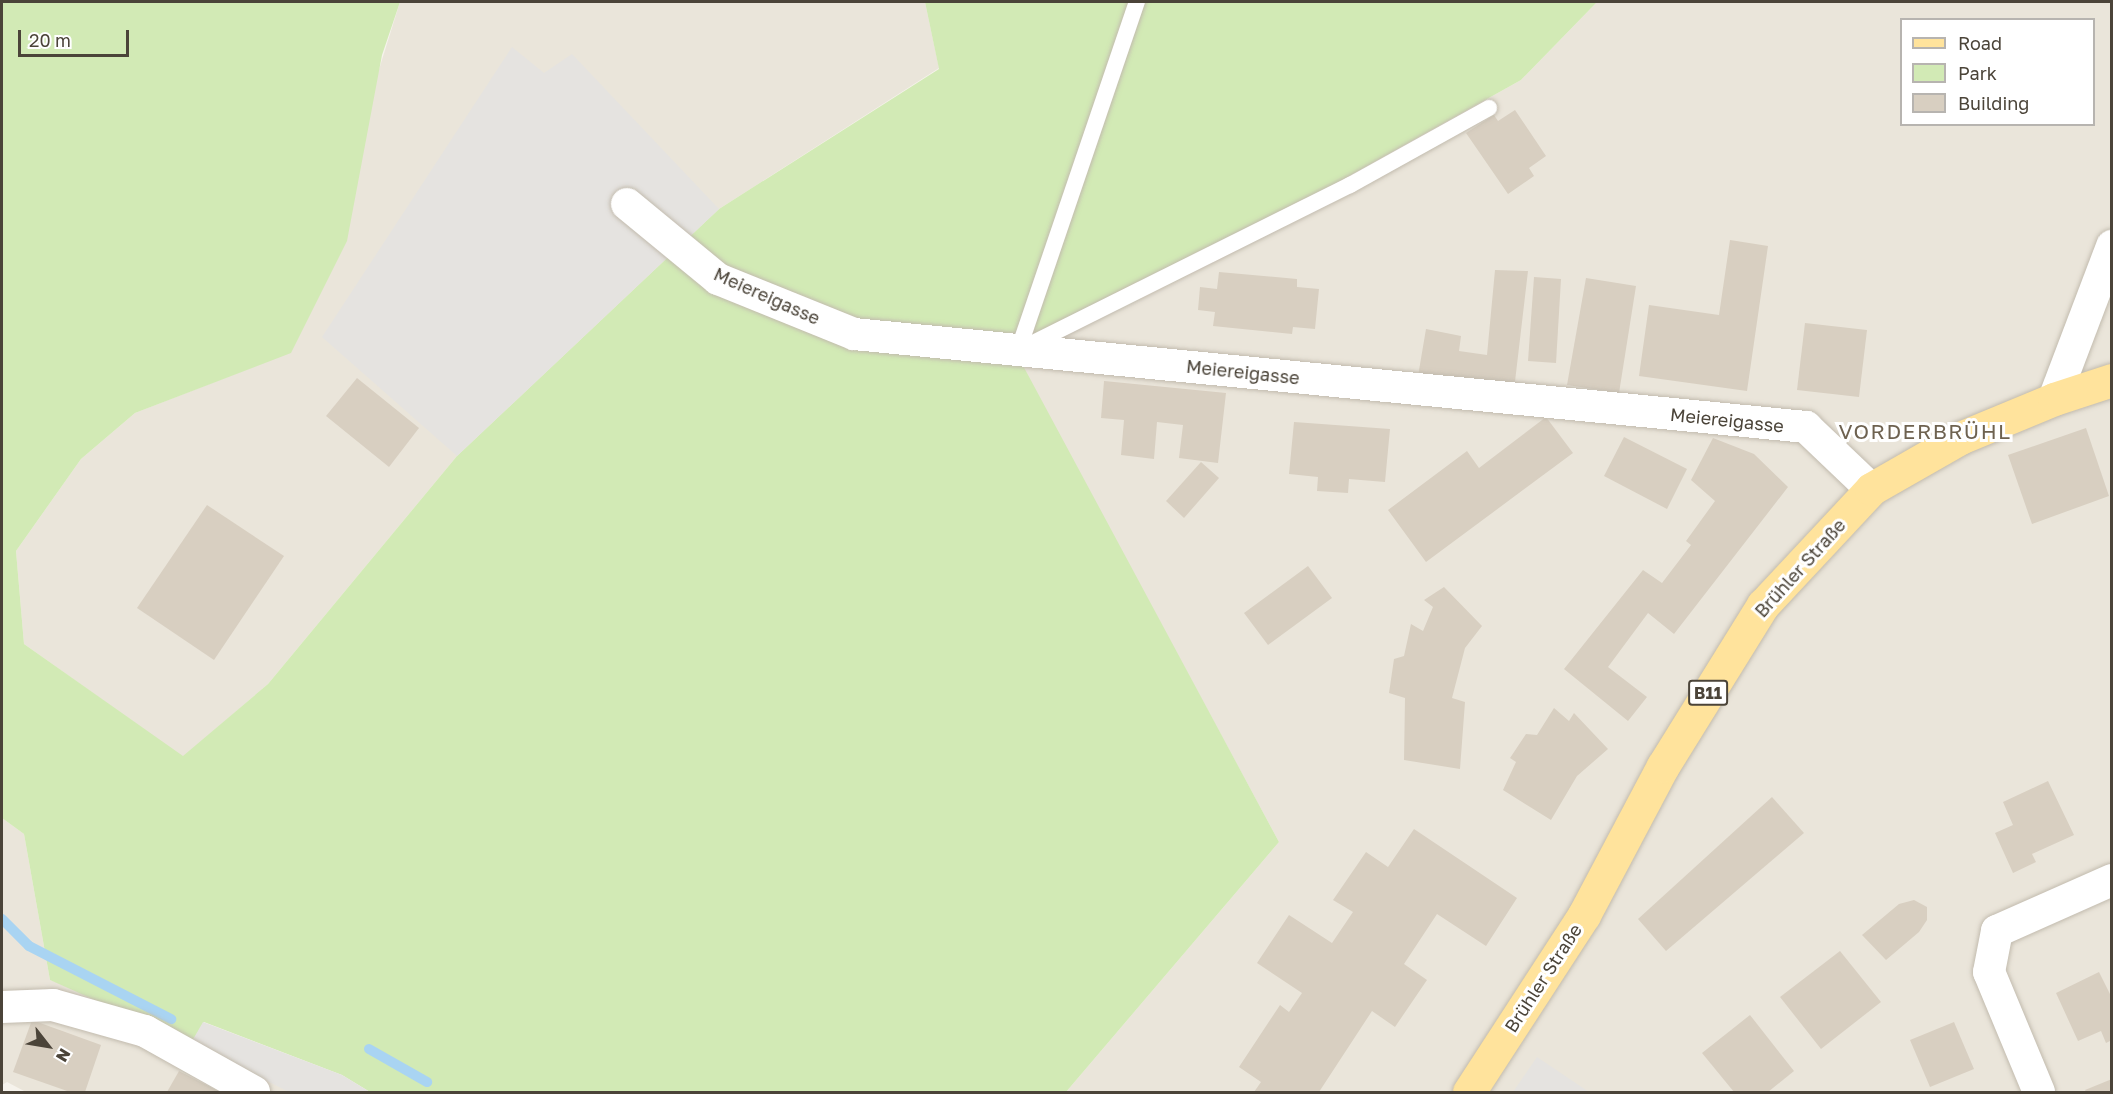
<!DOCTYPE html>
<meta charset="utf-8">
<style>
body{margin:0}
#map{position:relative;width:2113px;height:1094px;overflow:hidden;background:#f6f3ec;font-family:"Golos Text",sans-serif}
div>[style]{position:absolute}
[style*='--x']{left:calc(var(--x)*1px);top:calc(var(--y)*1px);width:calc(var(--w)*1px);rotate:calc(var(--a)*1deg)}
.residential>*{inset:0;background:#eae5da}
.green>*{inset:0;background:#d2eab5}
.parking>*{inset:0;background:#e5e3e0}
.stream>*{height:10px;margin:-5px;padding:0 5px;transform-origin:5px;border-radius:5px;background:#a9d4f2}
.building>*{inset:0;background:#d8cfc1}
.roads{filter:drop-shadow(0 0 2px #c2bbae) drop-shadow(0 0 2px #c2bbae)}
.lane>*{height:16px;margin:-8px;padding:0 8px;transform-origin:8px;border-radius:8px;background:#fff}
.street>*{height:32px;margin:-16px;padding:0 16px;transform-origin:16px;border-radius:16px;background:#fff}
.primary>*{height:33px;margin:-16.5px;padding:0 16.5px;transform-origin:16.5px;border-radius:16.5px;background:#ffe39c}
span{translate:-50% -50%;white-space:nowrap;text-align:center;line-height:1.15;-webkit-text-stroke:6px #fff;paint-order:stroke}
.shield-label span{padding:2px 4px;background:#fff;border:2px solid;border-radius:4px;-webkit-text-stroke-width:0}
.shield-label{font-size:16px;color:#4b4439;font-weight:700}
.street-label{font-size:18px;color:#4b4439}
.quarter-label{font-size:21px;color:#6e6250;letter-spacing:1.5px}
.frame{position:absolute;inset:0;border:3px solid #4b4439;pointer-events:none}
.legend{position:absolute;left:1900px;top:18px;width:195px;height:108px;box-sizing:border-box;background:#fff;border:2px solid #b7b4b0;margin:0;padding:8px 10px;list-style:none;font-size:18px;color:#4b4439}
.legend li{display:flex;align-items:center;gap:12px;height:30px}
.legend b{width:30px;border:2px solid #b7b4b0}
.north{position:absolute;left:18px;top:1016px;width:60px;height:60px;-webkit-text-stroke:4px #fff;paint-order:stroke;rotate:121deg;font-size:16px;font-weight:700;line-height:24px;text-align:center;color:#4b4439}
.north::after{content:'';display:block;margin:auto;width:21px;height:27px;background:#4b4439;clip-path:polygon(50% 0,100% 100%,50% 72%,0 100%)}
.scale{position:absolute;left:18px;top:30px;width:111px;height:27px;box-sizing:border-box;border:3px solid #4b4439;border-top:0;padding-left:8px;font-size:18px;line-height:21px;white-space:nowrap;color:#4b4439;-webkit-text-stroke:4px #fff;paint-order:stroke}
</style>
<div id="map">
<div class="residential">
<div style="clip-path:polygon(400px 2px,925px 2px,939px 68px,719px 209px,457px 456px,268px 684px,183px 757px,24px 644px,16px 551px,81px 459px,135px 413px,291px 352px)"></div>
<div style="clip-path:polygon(evenodd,1597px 2px,2111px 2px,2111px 1092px,1066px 1092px,1279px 842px,1019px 361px,1521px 80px,1597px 2px,1902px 20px,2094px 20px,2094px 124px,1902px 124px,1902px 20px)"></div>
<div style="clip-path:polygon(2px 818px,24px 834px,50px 980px,370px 1092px,26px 1092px,7px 1082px,2px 1085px)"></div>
</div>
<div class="green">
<div style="clip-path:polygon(2px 2px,400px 2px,382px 55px,347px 241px,291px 353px,135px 413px,81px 459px,16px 551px,24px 644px,183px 756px,268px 684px,457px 456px,719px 209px,939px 69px,925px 2px,1597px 2px,1521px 80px,1020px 360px,1279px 842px,1066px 1092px,370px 1092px,342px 1075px,204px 1022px,191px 1043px,50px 980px,24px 834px,2px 818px)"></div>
</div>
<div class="parking">
<div style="clip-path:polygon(512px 47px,544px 73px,572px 54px,719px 209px,457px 456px,322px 337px)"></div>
<div style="clip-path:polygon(203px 1022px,342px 1075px,370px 1092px,289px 1092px,191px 1043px)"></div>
<div style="clip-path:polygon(1537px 1057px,1589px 1092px,1513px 1092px)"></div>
</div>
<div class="stream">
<div style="--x:2;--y:919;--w:38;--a:45"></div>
<div style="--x:29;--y:946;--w:160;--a:27.2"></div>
<div style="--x:369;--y:1049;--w:67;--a:29.6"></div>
</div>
<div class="building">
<div style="clip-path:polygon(1515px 110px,1546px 156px,1529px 168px,1534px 176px,1508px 194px,1466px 133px,1494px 115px,1498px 121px)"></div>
<div style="clip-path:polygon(1730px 240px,1768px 246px,1747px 391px,1639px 376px,1649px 305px,1719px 315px)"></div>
<div style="clip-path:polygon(1495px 270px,1528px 271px,1514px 390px,1417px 382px,1426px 329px,1461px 336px,1459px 351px,1487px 355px)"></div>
<div style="clip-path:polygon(1219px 272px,1297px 279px,1297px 287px,1319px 289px,1315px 329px,1293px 327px,1292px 334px,1213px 326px,1215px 312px,1198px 310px,1200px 287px,1217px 289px)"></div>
<div style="clip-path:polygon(1534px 277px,1561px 279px,1556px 363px,1528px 361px)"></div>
<div style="clip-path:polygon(1586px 278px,1636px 286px,1619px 393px,1567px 385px)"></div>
<div style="clip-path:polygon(1805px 323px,1867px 330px,1859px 397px,1797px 390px)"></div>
<div style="clip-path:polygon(357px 378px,419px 428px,389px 467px,326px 416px)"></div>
<div style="clip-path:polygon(1104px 381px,1226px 393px,1218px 463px,1179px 458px,1183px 425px,1157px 422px,1154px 459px,1121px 455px,1124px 420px,1101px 418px)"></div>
<div style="clip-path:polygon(1546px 417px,1573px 453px,1426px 562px,1388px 510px,1467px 451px,1479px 468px)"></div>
<div style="clip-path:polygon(1294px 422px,1390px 429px,1385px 482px,1349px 479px,1348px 493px,1317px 491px,1318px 477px,1289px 474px)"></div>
<div style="clip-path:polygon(2086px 428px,2109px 496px,2032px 524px,2008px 455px)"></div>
<div style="clip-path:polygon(1624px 437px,1687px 469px,1667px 509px,1604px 476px)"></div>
<div style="clip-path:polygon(1713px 438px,1754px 454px,1788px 487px,1674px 634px,1648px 613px,1608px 667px,1647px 697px,1628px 721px,1564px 669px,1643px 570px,1662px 583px,1691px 545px,1686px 541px,1715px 501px,1691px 480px)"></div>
<div style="clip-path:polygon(1201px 462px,1219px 478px,1184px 518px,1166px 501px)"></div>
<div style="clip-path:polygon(207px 505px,284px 556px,214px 660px,137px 608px)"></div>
<div style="clip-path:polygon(1308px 566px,1332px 598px,1268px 645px,1244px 613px)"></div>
<div style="clip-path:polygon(1444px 587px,1482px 626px,1465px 648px,1452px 698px,1465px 702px,1460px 769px,1404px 760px,1405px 698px,1389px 693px,1394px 659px,1404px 656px,1411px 624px,1423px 631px,1433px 607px,1424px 600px)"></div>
<div style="clip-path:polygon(1554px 708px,1569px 721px,1574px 713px,1608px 749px,1577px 776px,1551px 820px,1503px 790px,1516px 762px,1510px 758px,1526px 734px,1537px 735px)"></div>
<div style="clip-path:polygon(2048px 781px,2074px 835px,2032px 854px,2036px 862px,2013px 873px,1995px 833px,2013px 825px,2003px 802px)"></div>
<div style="clip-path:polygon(1772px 797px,1804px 833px,1666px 951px,1638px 919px)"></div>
<div style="clip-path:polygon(1414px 829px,1517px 898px,1486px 946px,1437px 914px,1404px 964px,1427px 980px,1395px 1027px,1372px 1011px,1319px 1092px,1254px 1092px,1261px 1082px,1239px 1067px,1280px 1005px,1289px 1012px,1302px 993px,1257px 963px,1289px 915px,1332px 943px,1353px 912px,1333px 900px,1366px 852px,1388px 867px)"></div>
<div style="clip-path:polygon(1914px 900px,1927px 907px,1927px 920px,1919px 932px,1886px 960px,1862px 935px,1899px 904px)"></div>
<div style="clip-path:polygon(1840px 951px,1881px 1002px,1821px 1049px,1780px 997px)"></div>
<div style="clip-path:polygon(2099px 972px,2112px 998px,2112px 1040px,2106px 1043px,2101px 1031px,2078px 1041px,2056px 993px)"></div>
<div style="clip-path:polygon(1750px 1015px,1794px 1071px,1768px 1092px,1734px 1092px,1702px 1053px)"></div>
<div style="clip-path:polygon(32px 1020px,101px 1045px,85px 1092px,70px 1092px,13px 1072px)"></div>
<div style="clip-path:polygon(1954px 1022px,1974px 1069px,1930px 1087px,1910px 1040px)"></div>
<div style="clip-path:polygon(179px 1071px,220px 1092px,167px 1092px)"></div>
<div style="clip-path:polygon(2112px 1079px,2112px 1092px,2086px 1092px,2085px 1090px)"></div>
</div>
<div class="roads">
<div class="lane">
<div style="--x:1027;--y:346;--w:361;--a:-26.5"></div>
<div style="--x:1350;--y:185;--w:159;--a:-29"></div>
<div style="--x:1018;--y:351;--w:369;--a:-71.2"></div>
</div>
<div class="street">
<div style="--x:627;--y:204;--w:118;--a:39.5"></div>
<div style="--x:718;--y:279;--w:147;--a:22"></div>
<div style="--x:854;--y:334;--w:957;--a:5.58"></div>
<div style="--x:1806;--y:427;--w:90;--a:43.6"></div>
<div style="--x:2054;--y:399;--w:164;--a:-69.2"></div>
<div style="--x:2;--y:1007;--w:51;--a:-2.2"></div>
<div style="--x:53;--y:1005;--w:96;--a:15.8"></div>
<div style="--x:145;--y:1031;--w:125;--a:29.2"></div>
<div style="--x:2039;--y:1092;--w:130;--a:-112.6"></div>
<div style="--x:1989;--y:972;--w:42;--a:-79"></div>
<div style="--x:1997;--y:931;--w:126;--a:-23.9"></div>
</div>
<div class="primary">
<div style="--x:1469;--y:1092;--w:211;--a:-57"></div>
<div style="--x:1584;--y:915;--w:169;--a:-62.1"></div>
<div style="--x:1663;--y:766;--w:190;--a:-58.2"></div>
<div style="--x:1763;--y:605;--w:158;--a:-47"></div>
<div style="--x:1871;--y:489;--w:103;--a:-29.8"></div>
<div style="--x:1960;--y:438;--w:102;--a:-22.5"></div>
<div style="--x:2054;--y:399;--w:61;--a:-18.1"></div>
</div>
</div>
<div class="shield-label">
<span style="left:1708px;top:693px">B11</span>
</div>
<div class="street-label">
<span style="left:767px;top:296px;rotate:24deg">Meiereigasse</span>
<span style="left:1243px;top:372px;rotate:6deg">Meiereigasse</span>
<span style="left:1727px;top:420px;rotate:6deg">Meiereigasse</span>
<span style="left:1800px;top:568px;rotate:-48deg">Brühler Straße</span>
<span style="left:1543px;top:978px;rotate:-57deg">Brühler Straße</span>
</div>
<div class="quarter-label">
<span style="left:1925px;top:431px">VORDERBRÜHL</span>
</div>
<div class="frame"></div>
<ul class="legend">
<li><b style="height:8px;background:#ffe39c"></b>Road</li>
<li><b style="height:16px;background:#d2eab5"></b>Park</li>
<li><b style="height:16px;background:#d8cfc1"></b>Building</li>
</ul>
<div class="north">N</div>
<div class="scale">20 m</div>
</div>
